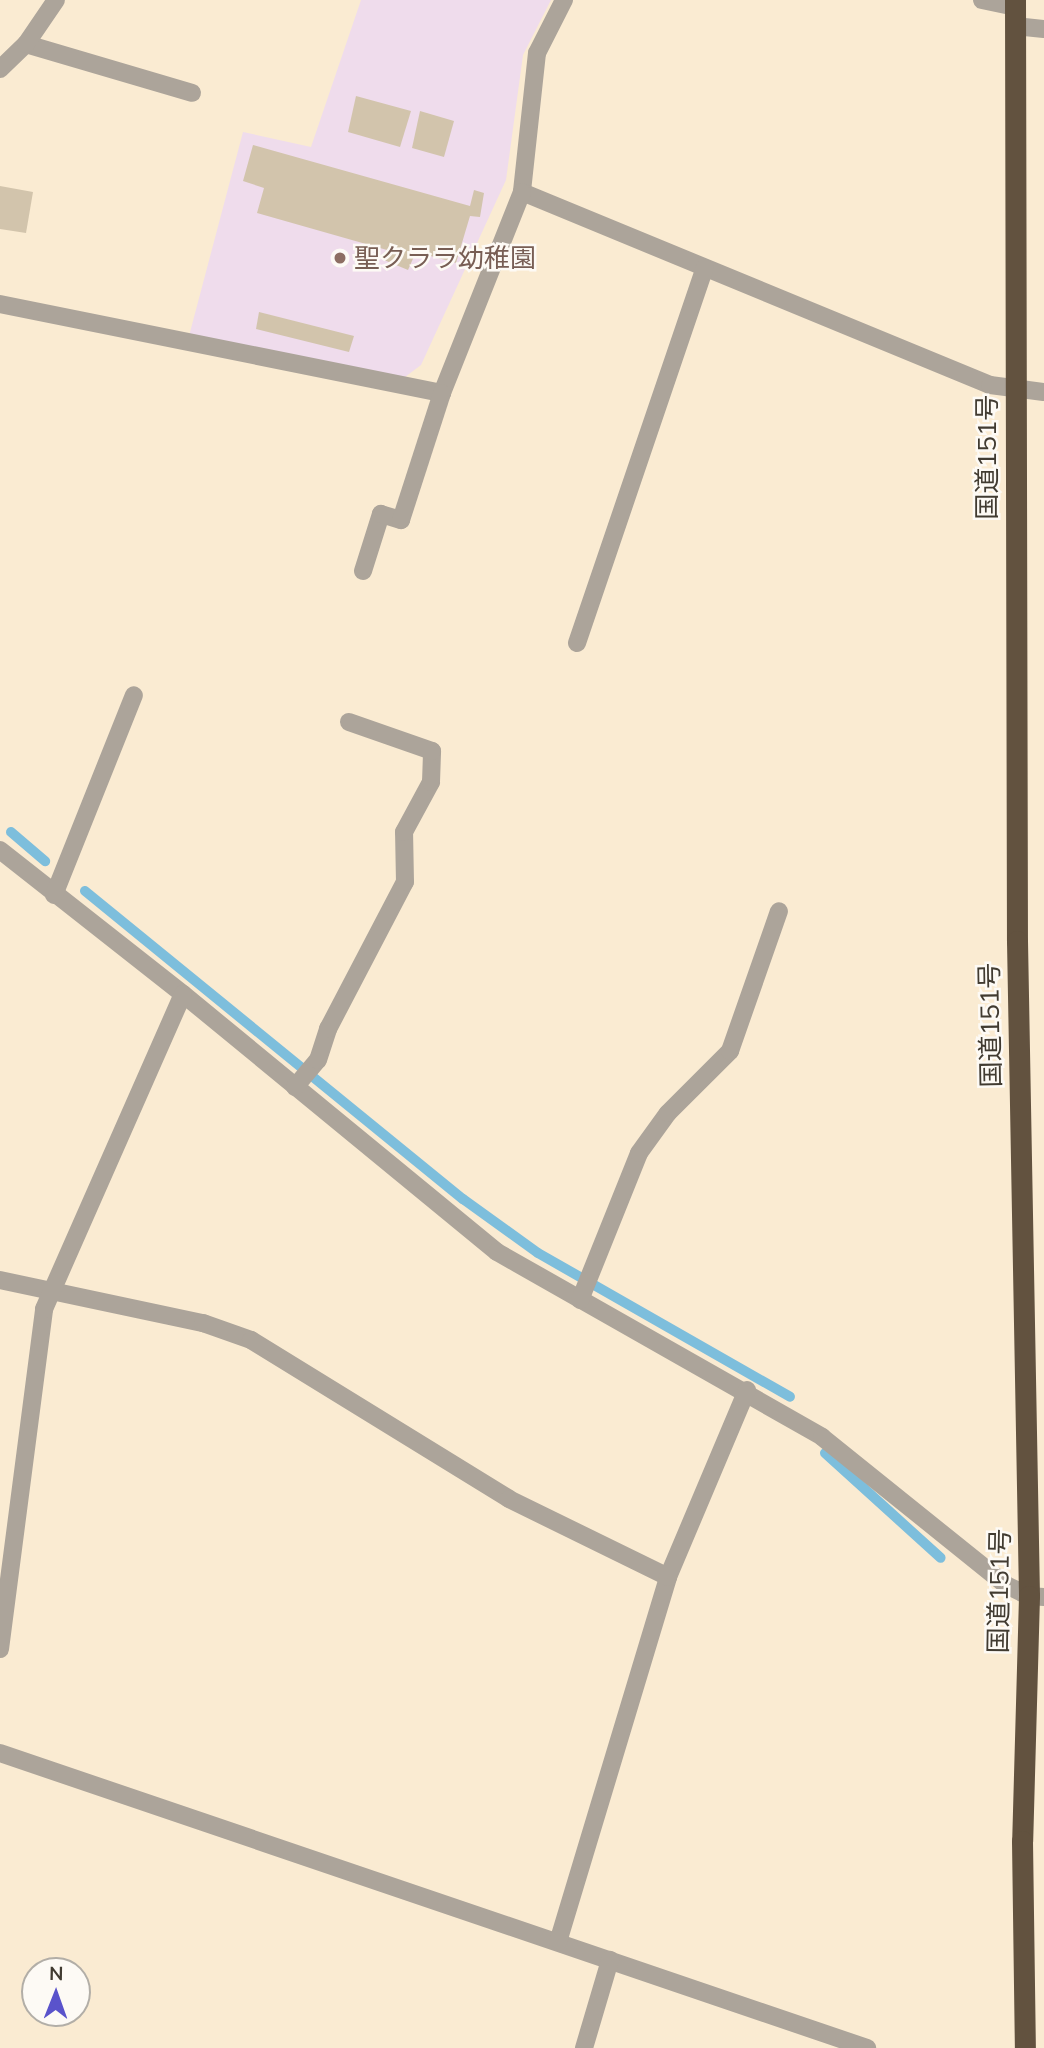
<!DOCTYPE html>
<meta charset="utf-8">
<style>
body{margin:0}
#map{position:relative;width:1044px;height:2048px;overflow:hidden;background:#faebd2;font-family:Mulish,"Noto Sans JP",sans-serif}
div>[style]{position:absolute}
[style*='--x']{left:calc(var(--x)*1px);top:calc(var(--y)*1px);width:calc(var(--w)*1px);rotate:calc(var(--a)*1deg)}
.education>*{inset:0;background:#efdcec}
.stream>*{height:10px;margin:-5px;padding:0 5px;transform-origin:5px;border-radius:5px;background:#7dbedc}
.building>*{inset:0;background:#d2c4ac}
.minor>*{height:18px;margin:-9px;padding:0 9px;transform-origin:9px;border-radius:9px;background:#aca49a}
.highway>*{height:21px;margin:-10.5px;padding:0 10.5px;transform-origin:10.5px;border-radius:10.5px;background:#62523f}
.dots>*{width:19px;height:19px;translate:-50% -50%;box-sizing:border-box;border:4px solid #fdfaf5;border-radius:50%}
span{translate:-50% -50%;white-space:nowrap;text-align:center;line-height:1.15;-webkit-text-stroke:5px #fdfaf5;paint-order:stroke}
.education-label{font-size:26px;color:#785e54}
.left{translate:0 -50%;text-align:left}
.street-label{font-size:26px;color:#413b31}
.north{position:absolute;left:21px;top:1957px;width:70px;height:70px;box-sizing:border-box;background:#fdfaf5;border:2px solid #b2aea7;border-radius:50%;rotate:1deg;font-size:19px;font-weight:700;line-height:28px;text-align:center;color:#413b31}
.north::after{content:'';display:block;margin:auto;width:24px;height:32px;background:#5a53cb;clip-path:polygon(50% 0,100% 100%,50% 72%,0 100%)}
</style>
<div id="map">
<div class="education">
<div style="clip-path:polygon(361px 0,551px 0,523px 55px,506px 180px,421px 365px,405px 377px,189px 336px,243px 132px,311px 147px)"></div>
</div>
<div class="stream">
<div style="--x:11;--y:832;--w:45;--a:40.5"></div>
<div style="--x:85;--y:891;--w:488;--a:39.2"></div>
<div style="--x:463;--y:1199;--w:92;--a:35.8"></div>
<div style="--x:538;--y:1253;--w:290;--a:29.7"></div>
<div style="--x:825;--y:1453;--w:156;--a:42.2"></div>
</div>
<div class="building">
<div style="clip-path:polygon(356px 96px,411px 111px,400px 147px,348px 132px)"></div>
<div style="clip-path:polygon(420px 111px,454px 121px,444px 157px,412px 148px)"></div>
<div style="clip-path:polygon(253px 145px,470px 206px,474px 190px,484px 193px,480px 217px,470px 216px,456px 263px,416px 252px,408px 270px,384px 260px,387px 250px,257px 213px,264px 188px,243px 181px)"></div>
<div style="clip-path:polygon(0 186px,33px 192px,26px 233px,0 229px)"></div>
<div style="clip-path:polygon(259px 312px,354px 336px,349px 352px,256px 329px)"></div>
</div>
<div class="minor">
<div style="--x:564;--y:0;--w:59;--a:117"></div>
<div style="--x:537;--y:53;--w:140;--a:96.2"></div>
<div style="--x:522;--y:192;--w:506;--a:22.41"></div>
<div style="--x:990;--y:385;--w:54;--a:7.4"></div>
<div style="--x:982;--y:0;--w:34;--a:12"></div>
<div style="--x:1015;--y:26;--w:29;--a:6"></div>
<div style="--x:26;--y:44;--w:173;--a:16.4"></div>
<div style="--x:0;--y:69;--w:36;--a:-44"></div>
<div style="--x:26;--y:44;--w:53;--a:-55.7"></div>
<div style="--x:0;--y:304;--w:451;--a:11.4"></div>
<div style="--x:442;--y:393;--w:216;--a:-68.3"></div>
<div style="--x:363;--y:571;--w:60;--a:-72.5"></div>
<div style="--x:381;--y:514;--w:21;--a:17"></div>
<div style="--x:401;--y:520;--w:133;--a:-72.1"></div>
<div style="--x:577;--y:643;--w:396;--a:-71.2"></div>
<div style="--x:0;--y:850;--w:233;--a:38.2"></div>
<div style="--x:183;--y:994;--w:406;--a:39.4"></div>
<div style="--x:497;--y:1252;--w:374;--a:29.6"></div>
<div style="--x:822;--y:1437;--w:236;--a:38.8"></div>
<div style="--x:1006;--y:1585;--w:25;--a:26"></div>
<div style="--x:1029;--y:1596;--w:15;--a:4"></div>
<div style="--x:54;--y:895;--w:215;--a:-68.2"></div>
<div style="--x:295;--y:1087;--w:35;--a:-50"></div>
<div style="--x:318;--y:1060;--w:33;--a:-72"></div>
<div style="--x:328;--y:1029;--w:166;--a:-62.4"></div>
<div style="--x:405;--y:882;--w:50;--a:-91.1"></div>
<div style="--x:404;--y:832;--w:57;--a:-61.6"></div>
<div style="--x:431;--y:782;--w:31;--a:-88"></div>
<div style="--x:432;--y:751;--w:88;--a:-160.7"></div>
<div style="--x:0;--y:1280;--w:208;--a:12"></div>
<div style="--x:203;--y:1323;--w:51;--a:19.5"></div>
<div style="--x:251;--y:1340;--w:303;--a:31.6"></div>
<div style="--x:509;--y:1499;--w:177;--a:26.1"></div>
<div style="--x:580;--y:1300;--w:158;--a:-68.1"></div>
<div style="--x:639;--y:1153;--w:49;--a:-54.1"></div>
<div style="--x:668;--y:1113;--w:88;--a:-45"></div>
<div style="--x:730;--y:1051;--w:148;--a:-70.7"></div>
<div style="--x:0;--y:1649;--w:343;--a:-82.6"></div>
<div style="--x:44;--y:1309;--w:344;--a:-66.2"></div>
<div style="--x:0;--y:1753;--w:916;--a:18.79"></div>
<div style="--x:558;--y:1942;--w:381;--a:-73.2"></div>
<div style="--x:668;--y:1577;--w:203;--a:-67.1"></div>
<div style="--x:584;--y:2048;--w:92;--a:-73.5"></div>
</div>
<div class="highway">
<div style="--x:1015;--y:0;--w:941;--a:89.88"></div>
<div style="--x:1017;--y:941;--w:655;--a:88.95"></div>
<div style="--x:1029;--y:1596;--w:245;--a:91.6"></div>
<div style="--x:1022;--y:1841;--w:207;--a:89.2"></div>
</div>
<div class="dots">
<div style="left:340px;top:258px;background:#8d6e63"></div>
</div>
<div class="education-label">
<span class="left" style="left:354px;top:258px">聖クララ幼稚園</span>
</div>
<div class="street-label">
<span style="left:987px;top:457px;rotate:-90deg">国道151号</span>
<span style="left:990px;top:1025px;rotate:-91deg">国道151号</span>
<span style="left:999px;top:1591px;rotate:-89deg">国道151号</span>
</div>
<div class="north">N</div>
</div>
